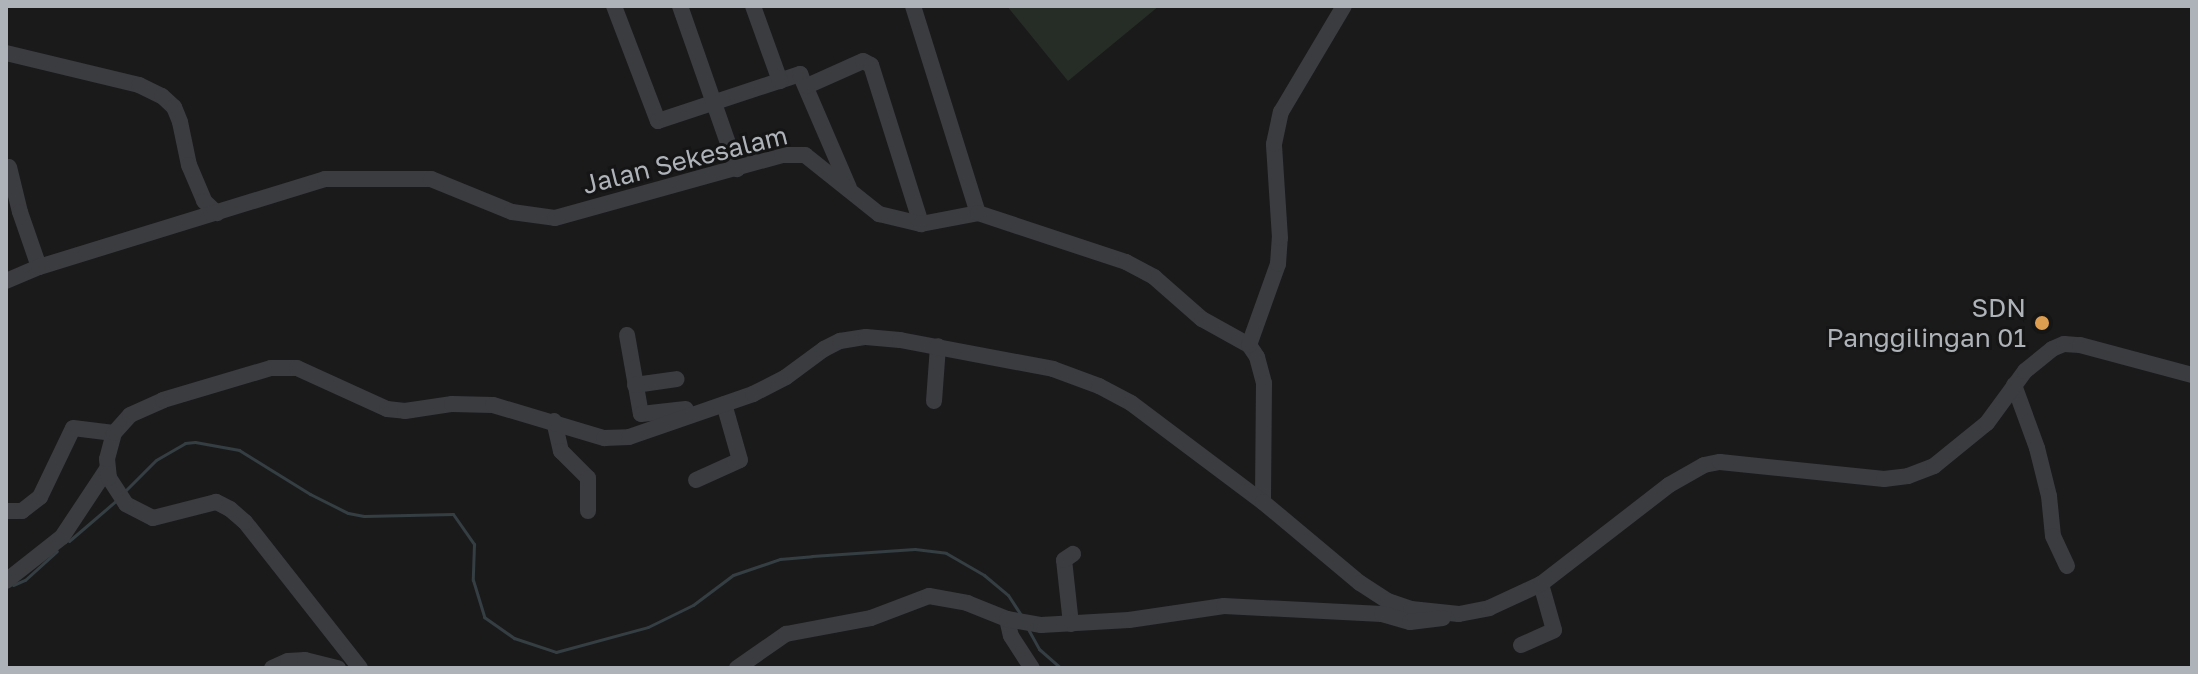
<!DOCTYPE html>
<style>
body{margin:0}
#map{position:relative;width:2198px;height:674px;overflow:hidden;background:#1a1a1b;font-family:"Golos Text",sans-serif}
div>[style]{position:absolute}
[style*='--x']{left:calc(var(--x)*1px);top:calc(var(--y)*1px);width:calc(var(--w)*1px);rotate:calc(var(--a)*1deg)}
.green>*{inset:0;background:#262d26}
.stream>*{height:3px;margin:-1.5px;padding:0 1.5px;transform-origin:1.5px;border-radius:1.5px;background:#353e43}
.minor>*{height:16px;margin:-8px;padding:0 8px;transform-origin:8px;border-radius:8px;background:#3b3c40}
.dots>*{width:22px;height:22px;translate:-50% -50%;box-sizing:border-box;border:4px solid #151516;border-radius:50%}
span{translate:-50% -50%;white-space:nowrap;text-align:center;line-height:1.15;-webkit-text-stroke:6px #151516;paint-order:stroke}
.street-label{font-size:26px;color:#aeb3b9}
.poi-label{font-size:26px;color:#aeb3b9}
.right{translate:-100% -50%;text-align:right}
.frame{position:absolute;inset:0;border:8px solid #aeb3b9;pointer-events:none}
</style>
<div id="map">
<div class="green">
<div style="clip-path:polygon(1007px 6px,1159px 6px,1068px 81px)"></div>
</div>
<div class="stream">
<div style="--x:126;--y:490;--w:42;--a:-45"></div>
<div style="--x:156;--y:460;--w:34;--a:-30"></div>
<div style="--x:185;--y:443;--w:10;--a:-6"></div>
<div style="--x:195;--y:442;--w:45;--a:10.3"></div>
<div style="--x:239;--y:450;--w:84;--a:31.8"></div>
<div style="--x:310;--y:494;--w:42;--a:26.6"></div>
<div style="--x:348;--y:513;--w:16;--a:11"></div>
<div style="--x:364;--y:516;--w:89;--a:-1.3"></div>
<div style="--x:453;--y:514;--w:37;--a:55"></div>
<div style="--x:474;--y:544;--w:36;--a:92"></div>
<div style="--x:473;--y:580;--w:39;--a:73"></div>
<div style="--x:484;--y:617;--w:37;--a:35"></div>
<div style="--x:514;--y:638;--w:44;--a:18.4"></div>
<div style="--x:556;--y:652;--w:95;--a:-15.2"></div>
<div style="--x:648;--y:627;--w:50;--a:-26.1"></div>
<div style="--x:693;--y:605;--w:50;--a:-36.9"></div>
<div style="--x:733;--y:575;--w:50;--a:-18.8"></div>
<div style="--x:780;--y:559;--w:32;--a:-5"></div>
<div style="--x:812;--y:556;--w:103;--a:-3.9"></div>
<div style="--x:915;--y:549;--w:31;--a:7"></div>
<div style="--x:946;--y:553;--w:44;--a:30.1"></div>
<div style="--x:984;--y:575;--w:31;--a:40"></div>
<div style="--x:1008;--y:595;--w:24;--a:57"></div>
<div style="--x:69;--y:541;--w:65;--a:-40.6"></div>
<div style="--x:13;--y:585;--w:13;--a:-23"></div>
<div style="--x:25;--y:580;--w:43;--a:-42.2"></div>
<div style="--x:1028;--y:629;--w:23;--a:61"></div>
<div style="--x:1039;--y:649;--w:29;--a:41"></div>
</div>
<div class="minor">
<div style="--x:614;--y:6;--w:123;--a:69.1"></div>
<div style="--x:658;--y:121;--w:150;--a:-18.3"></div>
<div style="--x:800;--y:74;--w:124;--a:66.7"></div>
<div style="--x:680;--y:6;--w:173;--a:70.7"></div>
<div style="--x:753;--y:6;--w:80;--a:70.2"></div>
<div style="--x:913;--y:6;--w:217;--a:72.6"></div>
<div style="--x:6;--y:53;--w:137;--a:13.5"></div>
<div style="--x:139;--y:85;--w:25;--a:26"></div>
<div style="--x:162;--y:96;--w:16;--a:43"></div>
<div style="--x:174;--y:107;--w:16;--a:68"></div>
<div style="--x:180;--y:122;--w:44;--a:78.2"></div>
<div style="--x:189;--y:165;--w:39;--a:67"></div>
<div style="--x:204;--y:201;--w:18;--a:43"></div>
<div style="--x:807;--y:86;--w:61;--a:-24.1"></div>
<div style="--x:863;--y:61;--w:9;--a:27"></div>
<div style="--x:871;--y:65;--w:167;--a:72.5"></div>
<div style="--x:9;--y:167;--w:46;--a:76.3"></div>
<div style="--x:20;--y:212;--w:58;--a:70.9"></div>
<div style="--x:6;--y:281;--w:36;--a:-23"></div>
<div style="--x:39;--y:267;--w:299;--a:-17.1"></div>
<div style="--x:325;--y:179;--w:106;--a:0"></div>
<div style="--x:431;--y:179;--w:87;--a:22.2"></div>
<div style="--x:512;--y:212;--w:43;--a:7.9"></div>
<div style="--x:555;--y:218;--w:236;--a:-15.5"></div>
<div style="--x:782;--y:155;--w:23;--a:0"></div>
<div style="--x:805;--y:155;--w:95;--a:38.6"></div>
<div style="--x:879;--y:214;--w:43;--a:13.4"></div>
<div style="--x:921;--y:224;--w:58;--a:-10.9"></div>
<div style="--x:978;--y:213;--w:156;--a:18.3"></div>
<div style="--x:1126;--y:262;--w:32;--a:28"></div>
<div style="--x:1154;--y:277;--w:64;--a:41.2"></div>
<div style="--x:1202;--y:319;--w:54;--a:29"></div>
<div style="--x:1249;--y:345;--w:14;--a:56"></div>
<div style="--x:1257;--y:357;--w:27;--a:75"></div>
<div style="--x:1264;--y:383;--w:119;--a:90.5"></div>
<div style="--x:627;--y:335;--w:80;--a:80"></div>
<div style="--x:641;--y:414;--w:45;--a:-6.3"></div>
<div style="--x:1249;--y:345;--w:86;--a:-70.3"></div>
<div style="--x:1278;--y:264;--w:26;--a:-86"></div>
<div style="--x:1280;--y:238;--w:94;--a:-93.7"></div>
<div style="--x:1274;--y:144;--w:33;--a:-78"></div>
<div style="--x:1281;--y:112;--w:123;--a:-59.3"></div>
<div style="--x:635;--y:385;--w:42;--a:-8.1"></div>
<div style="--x:2014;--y:385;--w:67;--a:69.9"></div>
<div style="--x:2037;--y:448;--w:49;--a:76"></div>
<div style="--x:2049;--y:496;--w:40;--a:84.3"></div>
<div style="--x:2053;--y:536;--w:33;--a:65"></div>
<div style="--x:934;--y:401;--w:55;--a:-85.8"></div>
<div style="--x:554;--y:421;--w:31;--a:77"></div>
<div style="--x:561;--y:451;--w:38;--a:45"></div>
<div style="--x:588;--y:478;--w:33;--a:90"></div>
<div style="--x:696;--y:480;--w:48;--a:-24.4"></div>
<div style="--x:740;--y:460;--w:58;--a:-105.9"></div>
<div style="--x:6;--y:511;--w:16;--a:0"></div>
<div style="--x:22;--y:511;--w:23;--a:-38"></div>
<div style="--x:40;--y:497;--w:76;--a:-64.4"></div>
<div style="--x:73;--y:428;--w:41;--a:7"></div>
<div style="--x:6;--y:581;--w:71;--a:-38.2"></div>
<div style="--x:62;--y:537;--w:82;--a:-56.5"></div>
<div style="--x:1007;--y:619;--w:17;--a:77"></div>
<div style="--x:1011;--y:636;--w:38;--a:57"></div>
<div style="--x:1071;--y:624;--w:64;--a:-96.2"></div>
<div style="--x:1064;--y:560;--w:11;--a:-34"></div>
<div style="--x:1521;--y:645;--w:36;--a:-24"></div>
<div style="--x:1554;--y:630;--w:48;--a:-105.8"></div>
<div style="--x:272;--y:668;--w:17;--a:-24"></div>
<div style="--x:288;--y:661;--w:17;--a:-3"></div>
<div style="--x:305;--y:660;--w:34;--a:14"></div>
<div style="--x:360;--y:668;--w:186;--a:-128.2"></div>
<div style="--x:245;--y:522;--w:20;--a:-139"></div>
<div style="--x:230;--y:509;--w:16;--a:-153"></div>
<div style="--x:216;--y:502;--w:65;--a:165.7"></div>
<div style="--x:153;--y:518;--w:30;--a:-153"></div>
<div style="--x:126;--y:504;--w:31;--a:-123"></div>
<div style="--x:109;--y:478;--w:19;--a:-96"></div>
<div style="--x:107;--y:459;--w:27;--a:-75"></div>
<div style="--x:114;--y:433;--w:24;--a:-48"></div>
<div style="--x:130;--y:415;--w:36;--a:-24"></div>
<div style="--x:163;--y:400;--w:113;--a:-16.5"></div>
<div style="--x:271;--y:368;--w:26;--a:0"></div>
<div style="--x:297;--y:368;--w:99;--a:24.5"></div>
<div style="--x:387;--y:409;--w:18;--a:6"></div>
<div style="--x:405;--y:411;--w:48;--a:-8.5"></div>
<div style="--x:452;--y:404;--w:41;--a:1.4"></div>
<div style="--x:493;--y:405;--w:116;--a:16.6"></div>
<div style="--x:604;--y:438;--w:25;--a:-2"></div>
<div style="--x:629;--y:437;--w:131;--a:-19.1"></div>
<div style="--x:753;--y:394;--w:37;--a:-27"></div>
<div style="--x:786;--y:377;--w:47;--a:-36.4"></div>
<div style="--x:824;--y:349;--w:18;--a:-27"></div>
<div style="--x:840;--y:341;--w:26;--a:-9"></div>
<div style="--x:866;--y:337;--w:34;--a:5"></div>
<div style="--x:900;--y:340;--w:156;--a:10.7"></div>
<div style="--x:1053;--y:369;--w:49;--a:20.3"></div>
<div style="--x:1099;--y:386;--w:36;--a:28"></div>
<div style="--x:1131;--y:403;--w:165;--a:36.9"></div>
<div style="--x:1263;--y:502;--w:126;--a:39.9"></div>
<div style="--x:1360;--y:583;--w:33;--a:33"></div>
<div style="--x:1388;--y:601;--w:24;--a:19"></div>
<div style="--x:1411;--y:609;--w:48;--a:5.9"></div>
<div style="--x:1459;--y:614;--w:31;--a:-11"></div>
<div style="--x:1489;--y:608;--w:57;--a:-24.8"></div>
<div style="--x:1541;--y:584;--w:162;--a:-37.7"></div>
<div style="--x:1669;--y:485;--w:40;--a:-29.7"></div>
<div style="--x:1704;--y:465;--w:16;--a:-11"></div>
<div style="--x:1720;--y:462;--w:165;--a:5.9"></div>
<div style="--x:1884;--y:479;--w:24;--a:-7"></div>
<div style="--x:1908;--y:476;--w:28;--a:-21"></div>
<div style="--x:1934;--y:466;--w:68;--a:-39.1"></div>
<div style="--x:1987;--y:423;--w:64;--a:-53.8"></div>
<div style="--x:2025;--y:371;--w:35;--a:-39"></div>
<div style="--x:2052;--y:349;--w:13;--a:-23"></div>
<div style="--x:2064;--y:344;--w:16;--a:4"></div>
<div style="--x:2080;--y:345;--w:116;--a:15"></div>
<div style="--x:737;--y:668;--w:60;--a:-34.8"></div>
<div style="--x:786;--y:634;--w:86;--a:-10.7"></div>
<div style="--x:871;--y:618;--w:62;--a:-20.8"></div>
<div style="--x:929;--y:596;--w:39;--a:10"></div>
<div style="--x:967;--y:603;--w:43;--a:21.8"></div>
<div style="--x:1007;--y:619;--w:35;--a:10"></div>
<div style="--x:1041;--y:625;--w:88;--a:-3.3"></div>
<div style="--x:1129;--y:620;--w:96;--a:-8.4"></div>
<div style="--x:1224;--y:606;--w:158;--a:2.9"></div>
<div style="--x:1382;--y:614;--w:29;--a:16"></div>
<div style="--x:1410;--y:622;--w:33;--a:-7"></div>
</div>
<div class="dots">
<div style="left:2042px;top:323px;background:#dd9d50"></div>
</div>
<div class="street-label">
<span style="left:685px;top:160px;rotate:-14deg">Jalan Sekesalam</span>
</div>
<div class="poi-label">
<span class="right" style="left:2026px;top:323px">SDN<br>Panggilingan 01</span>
</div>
<div class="frame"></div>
</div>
